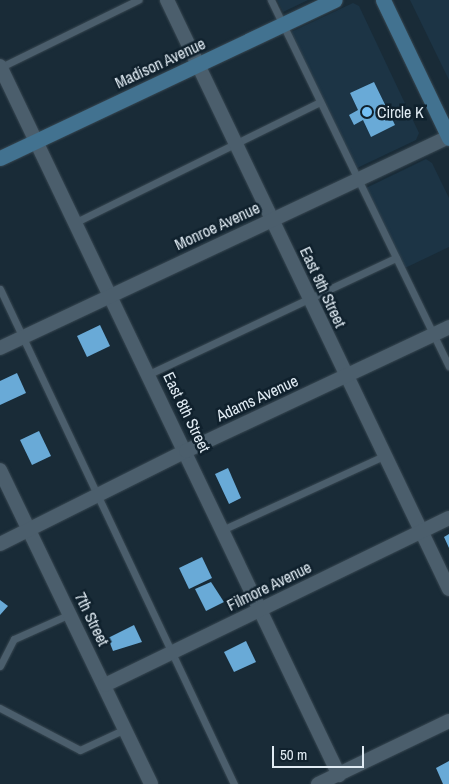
<!DOCTYPE html>
<style>
body{margin:0}
#map{position:relative;width:449px;height:784px;overflow:hidden;background:#192b37;font-family:"Archivo Narrow",sans-serif}
div>[style]{position:absolute}
[style*='--x']{left:calc(var(--x)*1px);top:calc(var(--y)*1px);width:calc(var(--w)*1px);rotate:calc(var(--a)*1deg)}
.built>*{inset:0;background:#1c3445}
.building>*{inset:0;background:#69aad7}
.roads{filter:drop-shadow(0 0 1px #384751) drop-shadow(0 0 1px #384751)}
.lane>*{height:7px;margin:-3.5px;padding:0 3.5px;transform-origin:3.5px;border-radius:3.5px;background:#4b5e6c}
.street>*{height:14px;margin:-7px;padding:0 7px;transform-origin:7px;border-radius:7px;background:#4b5e6c}
.secondary>*{height:15px;margin:-7.5px;padding:0 7.5px;transform-origin:7.5px;border-radius:7.5px;background:#427290}
.dots>*{width:14px;height:14px;translate:-50% -50%;box-sizing:border-box;border:2px solid #10212d;border-radius:50%}
span{translate:-50% -50%;white-space:nowrap;text-align:center;line-height:1.15;-webkit-text-stroke:5px #10212d;paint-order:stroke}
.street-label{font-size:16px;color:#e0ebf3}
.poi-label{font-size:16px;color:#e0ebf3}
.left{translate:0 -50%;text-align:left}
.scale{position:absolute;left:272px;top:746px;width:92px;height:22px;box-sizing:border-box;border:2px solid #e0ebf3;border-top:0;padding-left:6px;font-size:15px;line-height:18px;white-space:nowrap;color:#e0ebf3;-webkit-text-stroke:4px #10212d;paint-order:stroke}
</style>
<div id="map">
<div class="built">
<div style="clip-path:polygon(277px 0,308px 0,283px 12px)"></div>
<div style="clip-path:polygon(410px 0,449px 0,449px 80px)"></div>
<div style="clip-path:polygon(353px 3px,359px 6px,419px 133px,416px 140px,355px 169px,291px 32px)"></div>
<div style="clip-path:polygon(426px 159px,432px 163px,449px 198px,449px 247px,405px 268px,366px 188px)"></div>
</div>
<div class="building">
<div style="clip-path:polygon(374px 82px,395px 125px,371px 137px,363px 120px,354px 125px,349px 115px,358px 110px,350px 93px)"></div>
<div style="clip-path:polygon(100px 325px,110px 346px,87px 357px,77px 336px)"></div>
<div style="clip-path:polygon(17px 373px,26px 393px,0 405px,0 381px)"></div>
<div style="clip-path:polygon(39px 431px,51px 456px,32px 465px,20px 440px)"></div>
<div style="clip-path:polygon(228px 468px,241px 498px,229px 504px,215px 474px)"></div>
<div style="clip-path:polygon(449px 534px,449px 548px,444px 537px)"></div>
<div style="clip-path:polygon(202px 557px,212px 578px,189px 589px,179px 568px)"></div>
<div style="clip-path:polygon(211px 582px,224px 602px,206px 611px,195px 589px)"></div>
<div style="clip-path:polygon(0 600px,8px 606px,0 615px)"></div>
<div style="clip-path:polygon(134px 625px,142px 642px,113px 651px,108px 638px)"></div>
<div style="clip-path:polygon(246px 641px,256px 662px,234px 672px,224px 652px)"></div>
<div style="clip-path:polygon(449px 761px,449px 784px,443px 784px,436px 768px)"></div>
</div>
<div class="roads">
<div class="lane">
<div style="--x:271;--y:0;--w:407;--a:64.1"></div>
<div style="--x:1;--y:67;--w:153;--a:-26.1"></div>
<div style="--x:76;--y:222;--w:272;--a:-26.2"></div>
<div style="--x:0;--y:289;--w:548;--a:64.7"></div>
<div style="--x:149;--y:374;--w:273;--a:-25.2"></div>
<div style="--x:222;--y:530;--w:178;--a:-24.6"></div>
<div style="--x:0;--y:666;--w:30;--a:-63"></div>
<div style="--x:14;--y:639;--w:61;--a:-24.1"></div>
<div style="--x:0;--y:708;--w:90;--a:27.7"></div>
<div style="--x:80;--y:750;--w:50;--a:-25"></div>
</div>
<div class="street">
<div style="--x:167;--y:0;--w:653;--a:64.42"></div>
<div style="--x:0;--y:66;--w:786;--a:64.45"></div>
<div style="--x:0;--y:348;--w:496;--a:-25.2"></div>
<div style="--x:0;--y:470;--w:348;--a:64.3"></div>
<div style="--x:0;--y:544;--w:208;--a:-26.6"></div>
<div style="--x:186;--y:451;--w:291;--a:-25.2"></div>
<div style="--x:105;--y:685;--w:382;--a:-25.9"></div>
<div style="--x:318;--y:784;--w:145;--a:-25.7"></div>
</div>
<div class="secondary">
<div style="--x:383;--y:0;--w:153;--a:64.4"></div>
<div style="--x:0;--y:158;--w:370;--a:-25.3"></div>
</div>
</div>
<div class="dots">
<div style="left:367px;top:112px;background:#74c0f6"></div>
</div>
<div class="street-label">
<span style="left:160px;top:63px;rotate:-25deg">Madison Avenue</span>
<span style="left:217px;top:226px;rotate:-25deg">Monroe Avenue</span>
<span style="left:323px;top:287px;rotate:65deg">East 9th Street</span>
<span style="left:257px;top:398px;rotate:-25deg">Adams Avenue</span>
<span style="left:187px;top:412px;rotate:64deg">East 8th Street</span>
<span style="left:269px;top:586px;rotate:-26deg">Filmore Avenue</span>
<span style="left:92px;top:619px;rotate:64deg">7th Street</span>
</div>
<div class="poi-label">
<span class="left" style="left:377px;top:112px">Circle K</span>
</div>
<div class="scale">50 m</div>
</div>
